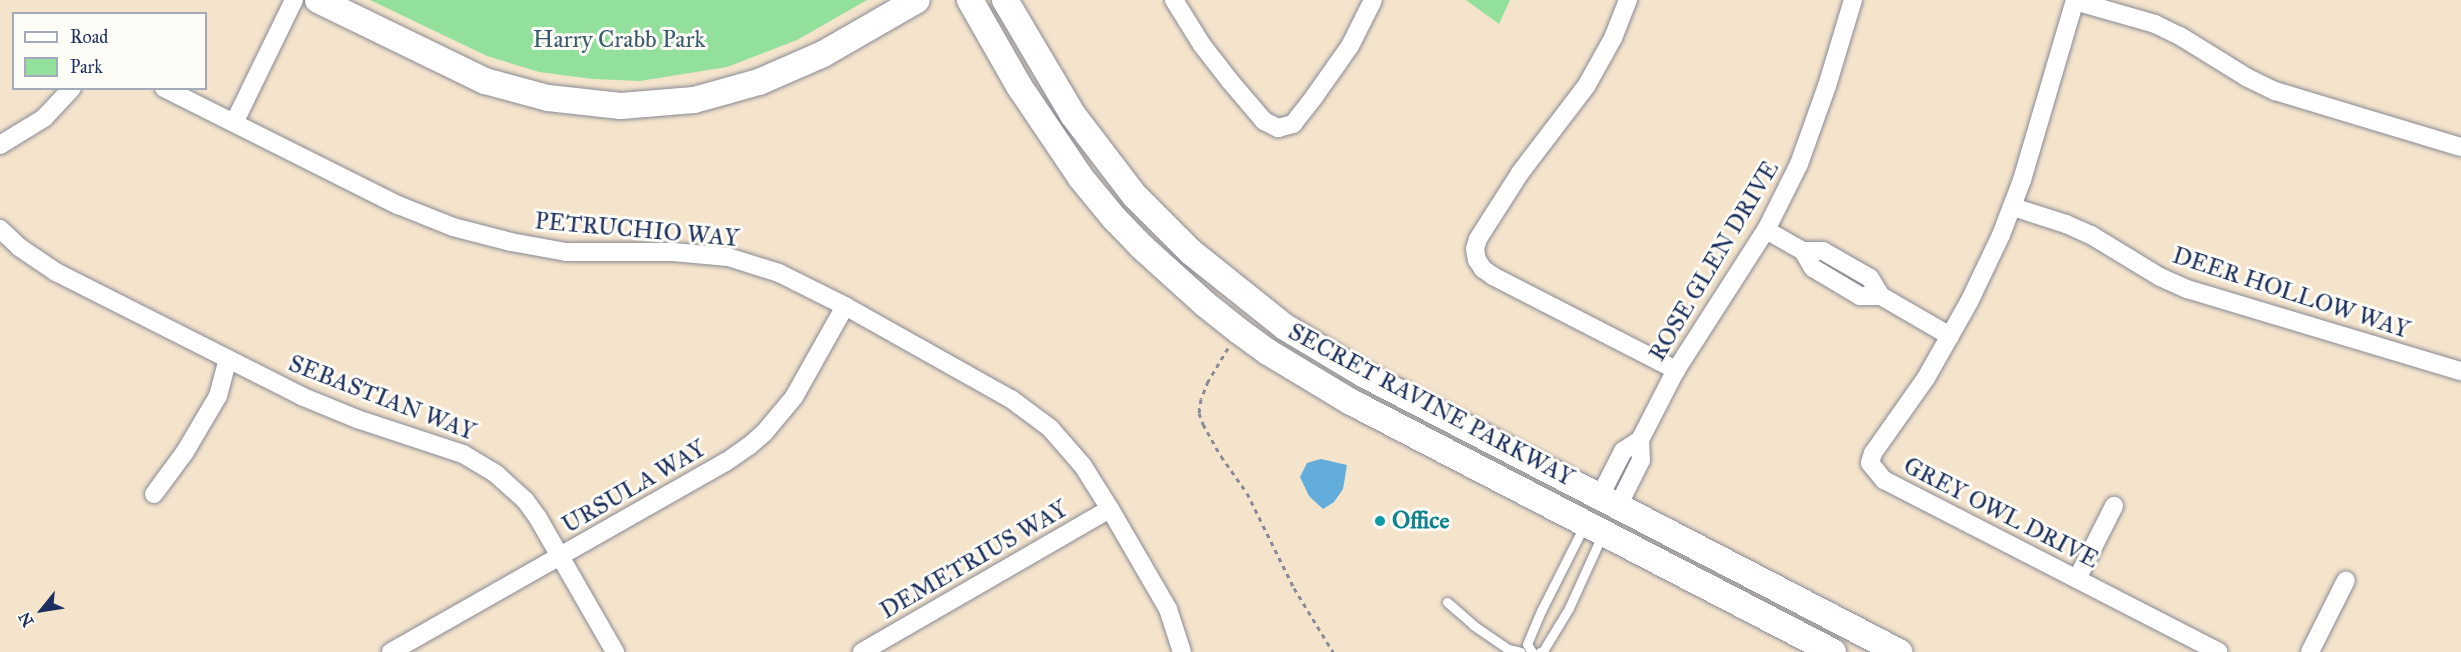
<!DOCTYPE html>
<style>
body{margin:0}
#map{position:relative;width:2461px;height:652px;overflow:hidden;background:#f5e4cc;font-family:"IM FELL Great Primer",serif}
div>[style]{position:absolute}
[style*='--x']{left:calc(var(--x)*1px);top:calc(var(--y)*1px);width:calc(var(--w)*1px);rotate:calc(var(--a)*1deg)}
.green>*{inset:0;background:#93e09d}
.water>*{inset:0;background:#62addb}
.path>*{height:3px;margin-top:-1.5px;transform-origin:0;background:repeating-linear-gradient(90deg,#888a95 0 4.5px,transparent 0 9px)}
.roads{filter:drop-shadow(0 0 2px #888a95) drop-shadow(0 0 2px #888a95)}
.lane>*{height:9px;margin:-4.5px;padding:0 4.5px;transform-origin:4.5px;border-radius:4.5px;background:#fff}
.street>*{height:18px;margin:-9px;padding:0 9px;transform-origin:9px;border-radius:9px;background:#fff}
.secondary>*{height:26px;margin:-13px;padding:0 13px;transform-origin:13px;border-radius:13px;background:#fff}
.dots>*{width:16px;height:16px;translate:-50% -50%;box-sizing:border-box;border:3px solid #fdfcf7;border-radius:50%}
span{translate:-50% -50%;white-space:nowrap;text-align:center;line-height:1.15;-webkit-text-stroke:6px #fdfcf7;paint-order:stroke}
.park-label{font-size:24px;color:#395b6e}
.street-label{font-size:24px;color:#1b2f5e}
.culture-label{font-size:24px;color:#0d838f;font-weight:700}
.left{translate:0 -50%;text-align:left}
.legend{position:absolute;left:12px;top:12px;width:195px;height:78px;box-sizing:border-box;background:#fdfcf7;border:2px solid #a3aaba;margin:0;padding:8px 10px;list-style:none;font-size:18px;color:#1b2f5e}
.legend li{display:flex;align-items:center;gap:12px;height:30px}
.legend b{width:30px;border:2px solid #a3aaba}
.north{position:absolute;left:12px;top:580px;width:60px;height:60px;-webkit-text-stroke:4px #fdfcf7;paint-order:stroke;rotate:240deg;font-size:16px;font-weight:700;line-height:24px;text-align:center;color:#1b2f5e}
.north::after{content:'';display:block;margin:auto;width:21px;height:27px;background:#1b2f5e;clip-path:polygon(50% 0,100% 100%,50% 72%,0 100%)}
</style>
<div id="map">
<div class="green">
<div style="clip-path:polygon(370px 0,867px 0,797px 40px,727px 67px,640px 81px,593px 79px,539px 72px,487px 56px)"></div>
<div style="clip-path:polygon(1466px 0,1510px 0,1499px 24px)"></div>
</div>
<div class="water">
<div style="clip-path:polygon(1321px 459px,1347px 465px,1343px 489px,1334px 502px,1323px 509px,1309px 496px,1300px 477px,1307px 463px)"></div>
</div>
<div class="path">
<div style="--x:1228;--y:348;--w:39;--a:121"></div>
<div style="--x:1208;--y:381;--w:19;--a:111"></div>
<div style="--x:1201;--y:399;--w:14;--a:98"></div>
<div style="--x:1199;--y:413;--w:12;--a:70"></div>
<div style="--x:1203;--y:424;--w:37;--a:61"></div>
<div style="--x:1221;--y:456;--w:45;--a:54.9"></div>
<div style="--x:1247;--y:493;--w:106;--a:63.7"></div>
<div style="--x:1294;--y:588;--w:75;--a:58.6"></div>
</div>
<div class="roads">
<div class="lane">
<div style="--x:1447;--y:602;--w:35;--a:41"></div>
<div style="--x:1473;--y:625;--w:42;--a:34.4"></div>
<div style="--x:1508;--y:649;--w:13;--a:13"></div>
<div style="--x:1532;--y:652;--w:9;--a:-122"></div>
<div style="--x:1527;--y:644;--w:36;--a:-67"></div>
<div style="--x:1541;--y:611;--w:95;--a:-63.2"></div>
<div style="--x:1540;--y:652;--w:3;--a:-18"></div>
<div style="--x:1543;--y:651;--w:50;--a:-58.8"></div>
<div style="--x:1569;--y:608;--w:82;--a:-65.6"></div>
</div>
<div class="street">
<div style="--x:1174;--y:0;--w:53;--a:58.1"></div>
<div style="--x:1202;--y:45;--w:46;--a:52.1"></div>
<div style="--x:1230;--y:81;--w:52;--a:49.6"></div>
<div style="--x:1264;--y:121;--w:16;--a:27"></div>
<div style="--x:1278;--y:128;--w:16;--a:-15"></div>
<div style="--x:1293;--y:124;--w:34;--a:-52"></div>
<div style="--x:1314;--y:97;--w:62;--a:-54.8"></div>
<div style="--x:1350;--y:46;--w:51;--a:-63.4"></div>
<div style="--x:1628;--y:0;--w:41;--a:111.5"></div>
<div style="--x:1613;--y:38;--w:54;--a:119"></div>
<div style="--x:1587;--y:85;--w:111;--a:127.3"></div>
<div style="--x:1520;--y:173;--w:78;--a:122.5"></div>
<div style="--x:1478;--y:239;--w:10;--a:107"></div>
<div style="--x:1475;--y:249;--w:11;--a:80"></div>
<div style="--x:1477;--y:260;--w:11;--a:56"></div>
<div style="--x:1483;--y:269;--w:12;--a:35"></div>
<div style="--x:1493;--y:276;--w:206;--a:27.2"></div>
<div style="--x:2075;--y:0;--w:188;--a:106.4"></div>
<div style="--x:2022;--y:180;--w:59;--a:110.9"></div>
<div style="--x:2001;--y:235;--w:74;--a:115.5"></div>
<div style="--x:1969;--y:302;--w:87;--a:119.5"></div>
<div style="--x:1926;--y:378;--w:92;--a:125.2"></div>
<div style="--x:1873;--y:453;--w:10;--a:107"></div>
<div style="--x:1870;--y:463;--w:22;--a:51"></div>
<div style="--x:1884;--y:480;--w:376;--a:27.2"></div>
<div style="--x:2075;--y:1;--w:83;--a:16"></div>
<div style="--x:2155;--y:24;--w:28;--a:26"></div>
<div style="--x:2180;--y:36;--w:80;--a:31.7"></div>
<div style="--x:2248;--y:78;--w:30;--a:26"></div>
<div style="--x:2275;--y:91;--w:194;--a:16.8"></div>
<div style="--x:164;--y:88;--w:262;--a:26.6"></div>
<div style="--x:398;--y:205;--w:59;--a:21.8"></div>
<div style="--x:453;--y:227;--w:60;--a:14.5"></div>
<div style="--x:511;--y:242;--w:56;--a:10.3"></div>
<div style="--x:566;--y:252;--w:107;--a:0"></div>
<div style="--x:673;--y:252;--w:55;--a:5.2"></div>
<div style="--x:728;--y:257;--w:53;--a:17.4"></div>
<div style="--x:779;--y:273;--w:74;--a:26.6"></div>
<div style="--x:845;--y:306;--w:190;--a:29.3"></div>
<div style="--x:1011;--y:399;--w:49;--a:36.6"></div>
<div style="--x:1050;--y:428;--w:50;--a:49"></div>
<div style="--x:1083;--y:466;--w:51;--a:57.9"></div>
<div style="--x:1110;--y:509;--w:116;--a:59.9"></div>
<div style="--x:1168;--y:609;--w:45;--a:72"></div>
<div style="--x:234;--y:123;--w:137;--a:-64"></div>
<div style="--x:0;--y:145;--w:52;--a:-31.5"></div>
<div style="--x:44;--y:118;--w:41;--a:-47"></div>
<div style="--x:2013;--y:207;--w:56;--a:17.8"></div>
<div style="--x:2066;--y:224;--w:27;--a:24"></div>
<div style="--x:2091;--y:235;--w:81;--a:31.3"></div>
<div style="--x:2160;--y:277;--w:30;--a:24"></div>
<div style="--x:2187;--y:289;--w:286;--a:16.7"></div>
<div style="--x:0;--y:229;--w:26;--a:43"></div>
<div style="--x:19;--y:247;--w:45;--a:34"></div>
<div style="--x:56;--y:272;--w:275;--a:26.8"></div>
<div style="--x:301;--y:396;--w:61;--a:22.3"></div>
<div style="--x:357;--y:419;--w:112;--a:18.3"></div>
<div style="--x:463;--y:454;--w:39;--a:31"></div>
<div style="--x:496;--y:474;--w:39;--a:42"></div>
<div style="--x:525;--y:500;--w:22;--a:54"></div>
<div style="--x:538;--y:518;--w:155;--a:60.1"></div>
<div style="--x:1766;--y:230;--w:43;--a:29.6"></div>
<div style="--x:1803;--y:251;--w:20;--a:0"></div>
<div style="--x:1823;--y:251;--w:54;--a:29.9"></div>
<div style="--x:1870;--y:278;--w:21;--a:59"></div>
<div style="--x:1881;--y:296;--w:80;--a:30.1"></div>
<div style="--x:1803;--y:251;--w:20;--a:60"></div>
<div style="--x:1813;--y:268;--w:55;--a:30.8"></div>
<div style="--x:1860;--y:296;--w:21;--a:0"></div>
<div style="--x:154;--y:494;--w:52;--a:-53.6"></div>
<div style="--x:185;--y:452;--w:65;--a:-59.5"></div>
<div style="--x:218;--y:396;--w:38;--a:-75"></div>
<div style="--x:1600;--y:496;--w:51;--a:-62.9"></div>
<div style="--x:1623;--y:451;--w:20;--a:-33"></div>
<div style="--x:1618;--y:506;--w:51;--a:-63.4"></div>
<div style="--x:1641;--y:460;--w:20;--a:-93"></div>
<div style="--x:1640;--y:440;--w:79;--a:-62.8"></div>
<div style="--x:1676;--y:370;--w:166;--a:-57.3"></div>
<div style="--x:1766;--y:230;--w:74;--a:-63.4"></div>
<div style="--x:1799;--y:164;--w:83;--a:-70.3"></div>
<div style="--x:1827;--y:86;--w:90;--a:-73.2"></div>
<div style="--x:2077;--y:579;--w:82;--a:-63.1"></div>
<div style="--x:391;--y:652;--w:385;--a:-29.6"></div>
<div style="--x:726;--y:462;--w:28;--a:-35"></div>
<div style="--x:749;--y:446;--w:20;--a:-41"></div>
<div style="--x:764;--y:433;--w:47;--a:-50.2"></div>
<div style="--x:794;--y:397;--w:104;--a:-60.7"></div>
<div style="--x:862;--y:652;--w:286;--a:-30"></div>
<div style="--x:2310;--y:652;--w:80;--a:-63.4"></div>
</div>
<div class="secondary">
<div style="--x:318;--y:0;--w:186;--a:25.9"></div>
<div style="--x:485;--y:81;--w:65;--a:15.1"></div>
<div style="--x:548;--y:98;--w:73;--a:6.3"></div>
<div style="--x:621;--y:106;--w:73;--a:-4.7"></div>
<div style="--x:694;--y:100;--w:67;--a:-15.5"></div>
<div style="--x:759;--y:82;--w:70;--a:-23.6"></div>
<div style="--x:823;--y:54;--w:108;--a:-29.9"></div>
<div style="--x:970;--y:0;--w:99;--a:60.3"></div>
<div style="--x:1019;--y:86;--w:111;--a:56"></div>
<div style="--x:1081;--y:178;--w:52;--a:50.5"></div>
<div style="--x:1114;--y:218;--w:40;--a:46"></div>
<div style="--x:1142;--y:247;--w:85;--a:42.1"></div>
<div style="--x:1205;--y:304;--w:43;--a:38.5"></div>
<div style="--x:1239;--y:331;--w:36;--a:36"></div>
<div style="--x:1268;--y:352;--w:97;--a:31.1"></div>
<div style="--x:1351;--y:402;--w:543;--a:27.41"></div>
<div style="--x:1005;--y:0;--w:134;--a:59.4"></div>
<div style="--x:1073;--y:115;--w:102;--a:52.6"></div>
<div style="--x:1135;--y:196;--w:79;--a:45"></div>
<div style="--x:1191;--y:252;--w:120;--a:38.6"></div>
<div style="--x:1285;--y:327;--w:93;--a:31"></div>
<div style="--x:1365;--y:375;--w:602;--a:27.42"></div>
</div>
</div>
<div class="dots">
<div style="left:1380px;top:521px;background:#0f9aa8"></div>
</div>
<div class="park-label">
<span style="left:619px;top:40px">Harry Crabb Park</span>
</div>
<div class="street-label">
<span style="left:637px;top:230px;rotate:5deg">PETRUCHIO WAY</span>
<span style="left:1714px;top:261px;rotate:-59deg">ROSE GLEN DRIVE</span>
<span style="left:2291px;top:293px;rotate:18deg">DEER HOLLOW WAY</span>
<span style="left:382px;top:398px;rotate:21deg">SEBASTIAN WAY</span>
<span style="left:1431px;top:405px;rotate:28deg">SECRET RAVINE PARKWAY</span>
<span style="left:634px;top:487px;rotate:-30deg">URSULA WAY</span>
<span style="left:2001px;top:513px;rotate:27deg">GREY OWL DRIVE</span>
<span style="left:974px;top:560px;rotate:-30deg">DEMETRIUS WAY</span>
</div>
<div class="culture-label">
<span class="left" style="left:1392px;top:521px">Office</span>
</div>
<ul class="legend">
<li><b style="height:8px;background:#fff"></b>Road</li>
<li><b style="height:16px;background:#93e09d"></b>Park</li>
</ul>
<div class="north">N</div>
</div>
